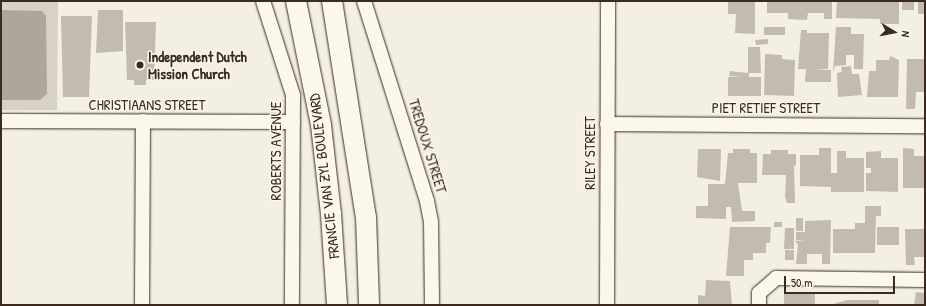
<!DOCTYPE html>
<style>
body{margin:0}
#map{position:relative;width:926px;height:306px;overflow:hidden;background:#f3efe4;font-family:"Patrick Hand",sans-serif}
div>[style]{position:absolute}
[style*='--x']{left:calc(var(--x)*1px);top:calc(var(--y)*1px);width:calc(var(--w)*1px);rotate:calc(var(--a)*1deg)}
.green>*{inset:0;background:#d8d1c6}
.water>*{inset:0;background:#afa69a}
.building>*{inset:0;background:#c3bbb0}
.roads{filter:drop-shadow(0 0 1px #3b2a1e) drop-shadow(0 0 1px #3b2a1e)}
.street>*{height:14px;margin:-7px;padding:0 7px;transform-origin:7px;border-radius:7px;background:#fbf7ec}
.secondary>*{height:20px;margin:-10px;padding:0 10px;transform-origin:10px;border-radius:10px;background:#fbf7ec}
.dots>*{width:11px;height:11px;translate:-50% -50%;box-sizing:border-box;border:2px solid #fbf7ec;border-radius:50%}
span{translate:-50% -50%;white-space:nowrap;text-align:center;line-height:1.15;-webkit-text-stroke:3px #fbf7ec;paint-order:stroke}
.poi-label{font-size:15px;color:#3b2a1e;font-weight:700}
.left{translate:0 -50%;text-align:left}
.street-label{font-size:15px;color:#3b2a1e}
.frame{position:absolute;inset:0;border:2px solid #3b2a1e;pointer-events:none}
.north{position:absolute;left:874px;top:12px;width:40px;height:40px;-webkit-text-stroke:3px #fbf7ec;paint-order:stroke;rotate:100deg;font-size:11px;font-weight:700;line-height:16px;text-align:center;color:#3b2a1e}
.north::after{content:'';display:block;margin:auto;width:14px;height:18px;background:#3b2a1e;clip-path:polygon(50% 0,100% 100%,50% 72%,0 100%)}
.scale{position:absolute;left:784px;top:276px;width:111px;height:18px;box-sizing:border-box;border:2px solid #3b2a1e;border-top:0;padding-left:5px;font-size:12px;line-height:14px;white-space:nowrap;color:#3b2a1e;-webkit-text-stroke:3px #fbf7ec;paint-order:stroke}
</style>
<div id="map">
<div class="green">
<div style="clip-path:polygon(1px 1px,58px 1px,57px 110px,1px 110px)"></div>
</div>
<div class="water">
<div style="clip-path:polygon(1px 10px,42px 11px,46px 16px,47px 94px,40px 100px,1px 100px)"></div>
</div>
<div class="building">
<div style="clip-path:polygon(728px 1px,755px 2px,755px 34px,735px 33px,736px 14px,728px 14px)"></div>
<div style="clip-path:polygon(767px 1px,832px 1px,832px 19px,824px 19px,824px 13px,808px 13px,807px 20px,788px 19px,788px 13px,767px 13px)"></div>
<div style="clip-path:polygon(837px 1px,899px 1px,899px 24px,880px 24px,880px 19px,836px 18px)"></div>
<div style="clip-path:polygon(902px 1px,914px 1px,914px 10px,902px 10px)"></div>
<div style="clip-path:polygon(918px 1px,925px 1px,925px 14px,918px 14px)"></div>
<div style="clip-path:polygon(98px 10px,123px 10px,123px 51px,96px 53px)"></div>
<div style="clip-path:polygon(61px 16px,92px 16px,89px 97px,63px 97px)"></div>
<div style="clip-path:polygon(125px 22px,156px 22px,154px 80px,146px 80px,146px 85px,134px 85px,134px 80px,127px 80px)"></div>
<div style="clip-path:polygon(764px 27px,785px 27px,785px 35px,764px 35px)"></div>
<div style="clip-path:polygon(836px 27px,851px 27px,851px 34px,864px 34px,863px 69px,854px 69px,854px 55px,846px 55px,846px 65px,835px 66px,833px 72px)"></div>
<div style="clip-path:polygon(801px 30px,807px 30px,807px 33px,829px 33px,828px 69px,814px 70px,831px 70px,831px 82px,805px 82px,806px 69px,798px 69px)"></div>
<div style="clip-path:polygon(768px 39px,768px 44px,756px 45px,755px 40px)"></div>
<div style="clip-path:polygon(748px 47px,760px 47px,761px 73px,749px 73px,749px 77px,761px 77px,761px 96px,728px 96px,728px 77px,742px 77px,729px 76px,730px 71px,748px 73px)"></div>
<div style="clip-path:polygon(765px 54px,782px 55px,782px 59px,795px 60px,794px 96px,764px 95px)"></div>
<div style="clip-path:polygon(890px 56px,899px 60px,898px 97px,867px 97px,869px 71px,876px 71px,876px 60px,889px 60px)"></div>
<div style="clip-path:polygon(907px 59px,925px 59px,925px 92px,916px 92px,915px 109px,906px 109px)"></div>
<div style="clip-path:polygon(851px 66px,852px 74px,859px 74px,862px 95px,838px 97px,837px 73px,842px 72px,841px 67px)"></div>
<div style="clip-path:polygon(819px 148px,831px 148px,831px 173px,837px 173px,837px 151px,846px 151px,846px 158px,864px 158px,864px 192px,831px 192px,831px 187px,800px 186px,800px 155px,819px 155px)"></div>
<div style="clip-path:polygon(903px 148px,914px 149px,914px 156px,925px 156px,925px 188px,903px 188px)"></div>
<div style="clip-path:polygon(698px 149px,721px 149px,720px 181px,697px 177px)"></div>
<div style="clip-path:polygon(733px 149px,750px 149px,750px 153px,757px 153px,757px 183px,738px 183px,742px 211px,755px 211px,755px 221px,732px 222px,731px 207px,726px 207px,726px 219px,696px 218px,696px 206px,708px 206px,708px 184px,725px 184px,728px 153px,733px 153px)"></div>
<div style="clip-path:polygon(771px 150px,788px 150px,788px 154px,796px 154px,796px 166px,788px 165px,794px 166px,795px 203px,787px 203px,785px 197px,786px 175px,762px 175px,763px 154px,771px 154px)"></div>
<div style="clip-path:polygon(881px 151px,881px 158px,898px 158px,898px 192px,866px 191px,866px 173px,879px 173px,871px 173px,871px 168px,866px 168px,866px 152px)"></div>
<div style="clip-path:polygon(865px 206px,881px 206px,881px 216px,876px 216px,875px 253px,833px 253px,833px 229px,855px 229px,855px 223px,865px 223px)"></div>
<div style="clip-path:polygon(796px 218px,803px 218px,803px 231px,796px 231px)"></div>
<div style="clip-path:polygon(831px 220px,830px 264px,822px 264px,822px 254px,807px 254px,807px 264px,796px 264px,798px 245px,795px 241px,805px 240px,796px 240px,796px 232px,805px 232px,805px 221px)"></div>
<div style="clip-path:polygon(774px 222px,782px 222px,782px 227px,774px 227px)"></div>
<div style="clip-path:polygon(730px 227px,771px 227px,770px 243px,766px 243px,766px 253px,753px 253px,753px 260px,744px 260px,744px 276px,726px 276px)"></div>
<div style="clip-path:polygon(877px 227px,899px 227px,899px 245px,877px 245px)"></div>
<div style="clip-path:polygon(785px 228px,794px 228px,794px 249px,784px 249px)"></div>
<div style="clip-path:polygon(905px 229px,925px 229px,925px 257px,914px 257px,915px 265px,906px 265px)"></div>
<div style="clip-path:polygon(785px 250px,794px 250px,794px 260px,785px 260px)"></div>
<div style="clip-path:polygon(706px 280px,730px 281px,732px 305px,698px 305px,698px 295px,705px 296px)"></div>
<div style="clip-path:polygon(784px 292px,815px 292px,815px 305px,784px 305px)"></div>
<div style="clip-path:polygon(916px 292px,925px 293px,925px 305px,914px 305px)"></div>
<div style="clip-path:polygon(847px 300px,879px 300px,879px 305px,830px 305px)"></div>
</div>
<div class="roads">
<div class="street">
<div style="--x:263;--y:1;--w:99;--a:72.3"></div>
<div style="--x:293;--y:95;--w:210;--a:90.3"></div>
<div style="--x:364;--y:1;--w:210;--a:72.5"></div>
<div style="--x:427;--y:201;--w:21;--a:79"></div>
<div style="--x:431;--y:222;--w:83;--a:89.3"></div>
<div style="--x:1;--y:121;--w:292;--a:0.2"></div>
<div style="--x:607;--y:124;--w:318;--a:0.4"></div>
<div style="--x:142;--y:305;--w:184;--a:-89.7"></div>
<div style="--x:607;--y:305;--w:304;--a:-89.8"></div>
<div style="--x:759;--y:305;--w:12;--a:-90"></div>
<div style="--x:759;--y:293;--w:23;--a:-41"></div>
<div style="--x:776;--y:278;--w:149;--a:0.8"></div>
</div>
<div class="secondary">
<div style="--x:296;--y:1;--w:126;--a:78.6"></div>
<div style="--x:321;--y:125;--w:90;--a:83.6"></div>
<div style="--x:331;--y:214;--w:91;--a:86.2"></div>
<div style="--x:332;--y:1;--w:219;--a:81.1"></div>
<div style="--x:366;--y:217;--w:88;--a:88"></div>
</div>
</div>
<div class="dots">
<div style="left:140px;top:65px;background:#3b2a1e"></div>
</div>
<div class="poi-label">
<span class="left" style="left:148px;top:65px">Independent Dutch<br>Mission Church</span>
</div>
<div class="street-label">
<span style="left:147px;top:105px">CHRISTIAANS STREET</span>
<span style="left:766px;top:108px">PIET RETIEF STREET</span>
<span style="left:428px;top:146px;rotate:73deg">TREDOUX STREET</span>
<span style="left:276px;top:151px;rotate:-90deg">ROBERTS AVENUE</span>
<span style="left:590px;top:153px;rotate:-90deg">RILEY STREET</span>
<span style="left:324px;top:176px;rotate:-97deg">FRANCIE VAN ZYL BOULEVARD</span>
</div>
<div class="frame"></div>
<div class="north">N</div>
<div class="scale">50 m</div>
</div>
